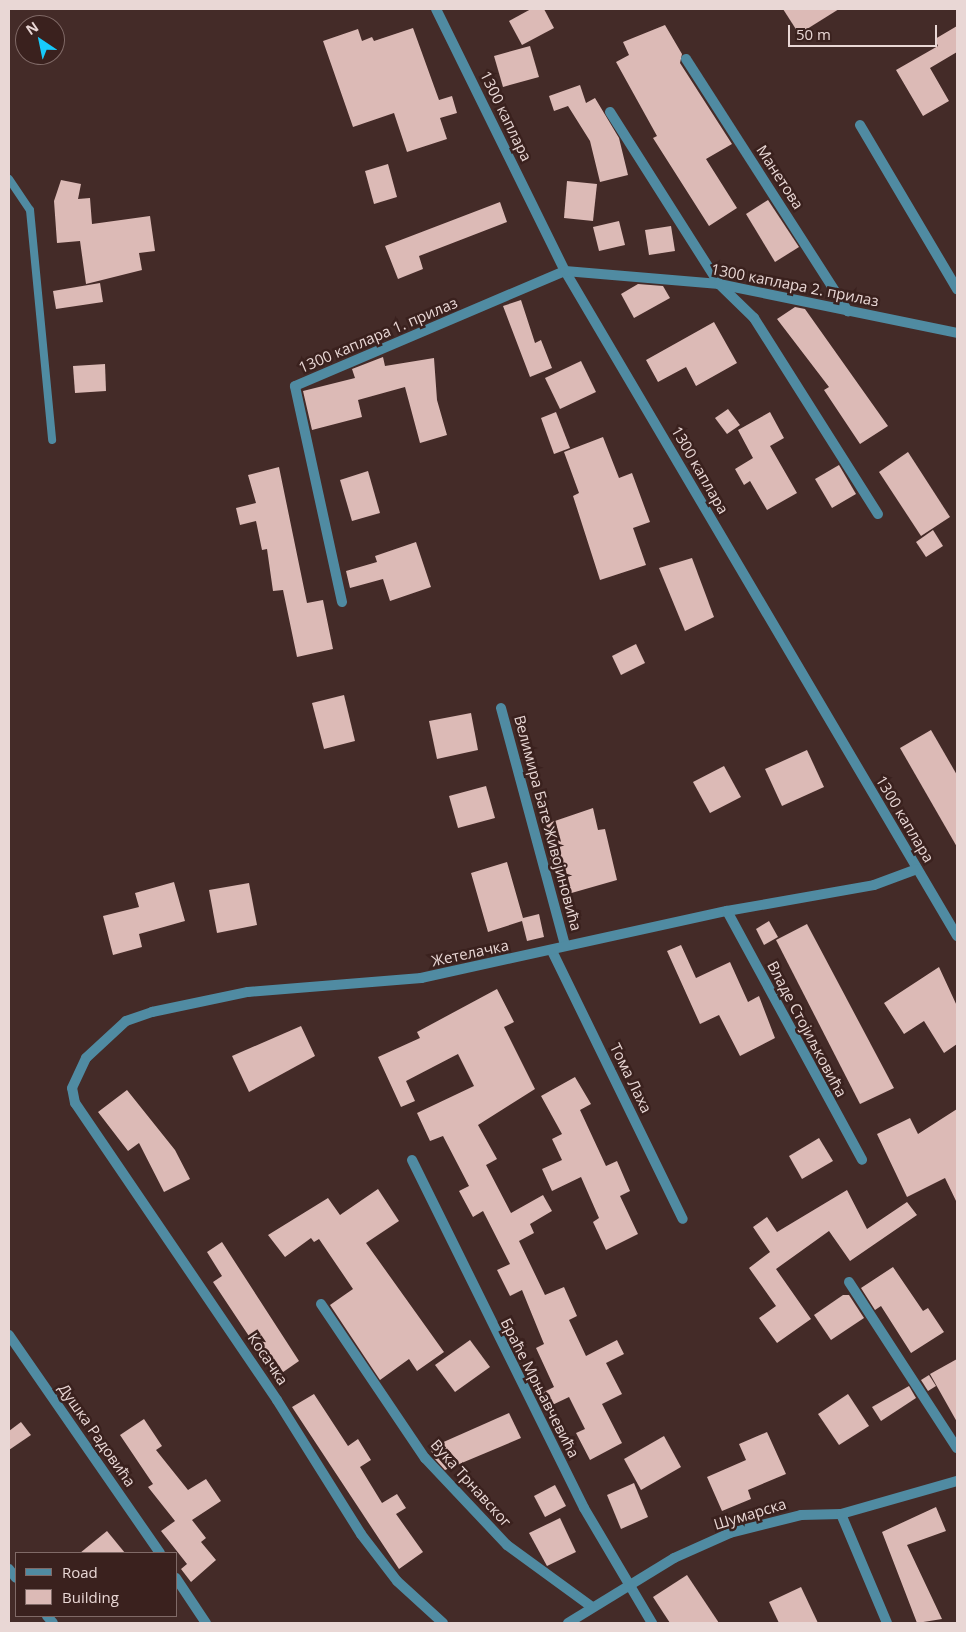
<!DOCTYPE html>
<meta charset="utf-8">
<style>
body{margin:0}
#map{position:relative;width:966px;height:1632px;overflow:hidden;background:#442b28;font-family:"Open Sans",sans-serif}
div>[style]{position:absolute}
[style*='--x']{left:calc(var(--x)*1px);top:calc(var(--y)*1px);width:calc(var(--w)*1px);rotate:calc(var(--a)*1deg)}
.building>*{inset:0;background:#dcbab6}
.service>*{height:8px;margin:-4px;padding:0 4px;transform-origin:4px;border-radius:4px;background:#508ba2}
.minor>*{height:10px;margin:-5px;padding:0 5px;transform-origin:5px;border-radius:5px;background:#508ba2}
span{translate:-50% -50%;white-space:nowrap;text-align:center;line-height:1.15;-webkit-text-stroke:5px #3a211e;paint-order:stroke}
.street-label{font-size:15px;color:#e9d7d5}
.frame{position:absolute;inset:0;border:10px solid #e9d7d5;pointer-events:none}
.legend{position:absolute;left:15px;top:1552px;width:162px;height:65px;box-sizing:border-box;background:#3a211e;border:1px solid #806a67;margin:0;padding:6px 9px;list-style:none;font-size:15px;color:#e9d7d5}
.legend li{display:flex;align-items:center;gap:10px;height:25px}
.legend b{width:25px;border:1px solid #806a67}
.north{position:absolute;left:15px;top:15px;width:50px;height:50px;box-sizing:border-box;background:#3a211e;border:1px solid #806a67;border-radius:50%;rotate:326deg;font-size:14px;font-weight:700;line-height:20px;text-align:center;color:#e9d7d5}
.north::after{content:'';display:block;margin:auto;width:18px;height:22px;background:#17cafb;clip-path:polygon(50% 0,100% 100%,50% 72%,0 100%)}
.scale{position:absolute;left:788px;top:25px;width:149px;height:22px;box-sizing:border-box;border:2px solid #e9d7d5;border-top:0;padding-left:6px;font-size:15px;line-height:18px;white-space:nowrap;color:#e9d7d5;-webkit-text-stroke:4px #3a211e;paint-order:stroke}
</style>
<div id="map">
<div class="building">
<div style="clip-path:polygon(531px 9px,544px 9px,554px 28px,522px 45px,509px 21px)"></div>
<div style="clip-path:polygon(783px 9px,839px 9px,799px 34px)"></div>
<div style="clip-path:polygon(665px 25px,682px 54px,680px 63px,732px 144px,706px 159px,737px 208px,709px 226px,653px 138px,657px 136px,616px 62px,629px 55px,623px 42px)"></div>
<div style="clip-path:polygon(957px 26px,957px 52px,930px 68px,949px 101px,923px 116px,896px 70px,938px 46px,935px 39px)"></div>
<div style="clip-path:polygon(413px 28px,439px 100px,452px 96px,457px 113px,440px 118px,447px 139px,407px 152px,394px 113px,353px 127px,323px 41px,358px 29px,362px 41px,372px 37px,374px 41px)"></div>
<div style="clip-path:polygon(530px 46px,539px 77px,503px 87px,494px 56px)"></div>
<div style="clip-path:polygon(580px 85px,586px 103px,595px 98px,619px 138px,628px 175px,600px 182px,590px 141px,568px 106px,554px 111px,549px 96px)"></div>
<div style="clip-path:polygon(388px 164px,397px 197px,374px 204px,365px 171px)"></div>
<div style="clip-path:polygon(61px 180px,81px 184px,78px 199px,90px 198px,92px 224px,150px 216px,155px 251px,139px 253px,142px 270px,86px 284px,80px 241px,57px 243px,54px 201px)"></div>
<div style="clip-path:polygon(567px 181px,597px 184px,593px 221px,564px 218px)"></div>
<div style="clip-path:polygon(768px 200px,799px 247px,775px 262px,746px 214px)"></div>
<div style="clip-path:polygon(500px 202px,507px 222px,419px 256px,423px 269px,398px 279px,385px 246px)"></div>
<div style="clip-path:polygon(619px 221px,625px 245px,599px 251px,593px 227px)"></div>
<div style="clip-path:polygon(671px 226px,675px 251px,649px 255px,645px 230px)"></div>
<div style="clip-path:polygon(100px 283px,103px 302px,56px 309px,53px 291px)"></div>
<div style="clip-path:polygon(638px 284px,663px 286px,670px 298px,634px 318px,621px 294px)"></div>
<div style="clip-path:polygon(521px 300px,535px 343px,541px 340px,552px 368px,530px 377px,503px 306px)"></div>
<div style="clip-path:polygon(795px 307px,805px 309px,888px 426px,860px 444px,824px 390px,829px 387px,777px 319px)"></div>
<div style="clip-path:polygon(714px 322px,737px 363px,696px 386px,686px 367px,658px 382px,646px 360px)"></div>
<div style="clip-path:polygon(383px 357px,385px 366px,434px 358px,437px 400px,447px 435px,420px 443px,405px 387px,358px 400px,362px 417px,312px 430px,303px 391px,355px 378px,352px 369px)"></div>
<div style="clip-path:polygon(581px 361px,596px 392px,560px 409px,545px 378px)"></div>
<div style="clip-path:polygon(105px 364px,106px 391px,75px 393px,73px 366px)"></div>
<div style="clip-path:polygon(728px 409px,740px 425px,727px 434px,715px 418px)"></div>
<div style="clip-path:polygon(556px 412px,570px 448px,554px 454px,541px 418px)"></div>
<div style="clip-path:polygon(770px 412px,784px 438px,770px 446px,797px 493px,767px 510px,750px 481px,744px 485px,735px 469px,753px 458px,738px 430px)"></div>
<div style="clip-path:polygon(603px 437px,619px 478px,632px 473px,650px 522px,633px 528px,646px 565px,600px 580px,573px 496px,579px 493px,564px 452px)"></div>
<div style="clip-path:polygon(908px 452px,950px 517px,921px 536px,879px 472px)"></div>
<div style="clip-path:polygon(839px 465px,856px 494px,832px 508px,815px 479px)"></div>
<div style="clip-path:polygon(279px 467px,307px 603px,323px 600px,333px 649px,297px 657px,283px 590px,273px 591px,267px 549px,262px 550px,256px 521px,240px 525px,236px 508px,256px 503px,248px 475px)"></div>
<div style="clip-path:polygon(368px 471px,380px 513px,352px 521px,340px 480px)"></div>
<div style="clip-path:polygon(933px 530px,943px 546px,926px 557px,916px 542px)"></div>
<div style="clip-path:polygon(416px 542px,431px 587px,390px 601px,383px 579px,350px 588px,346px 571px,377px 562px,375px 556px)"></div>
<div style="clip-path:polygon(692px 558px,714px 617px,685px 631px,659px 568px)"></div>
<div style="clip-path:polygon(636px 644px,645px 663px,621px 675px,612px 656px)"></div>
<div style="clip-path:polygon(344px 695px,355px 741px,324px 749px,312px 703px)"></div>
<div style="clip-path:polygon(471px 713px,478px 750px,437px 759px,429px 721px)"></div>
<div style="clip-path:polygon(931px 730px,957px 775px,957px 847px,900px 748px)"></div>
<div style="clip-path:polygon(807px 750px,824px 787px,782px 806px,765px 769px)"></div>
<div style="clip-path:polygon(724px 766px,741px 797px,710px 813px,693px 782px)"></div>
<div style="clip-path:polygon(486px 786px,495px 818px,458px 828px,449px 796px)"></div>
<div style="clip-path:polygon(593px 808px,598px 830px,605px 829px,617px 880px,561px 896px,548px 850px,553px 849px,546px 824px)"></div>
<div style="clip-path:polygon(507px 862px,523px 918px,539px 914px,544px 937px,527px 941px,522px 921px,488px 932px,471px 873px)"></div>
<div style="clip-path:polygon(174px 882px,185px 921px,139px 934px,142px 947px,113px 955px,103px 916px,139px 907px,135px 893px)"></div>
<div style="clip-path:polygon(249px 883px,257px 925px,217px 933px,209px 890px)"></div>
<div style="clip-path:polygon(769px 921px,778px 937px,764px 945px,756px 929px)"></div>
<div style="clip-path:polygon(807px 924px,894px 1088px,860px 1104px,776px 940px)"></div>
<div style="clip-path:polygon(681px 945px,696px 978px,730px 962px,748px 1002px,759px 996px,775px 1038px,740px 1056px,719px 1015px,700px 1024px,667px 951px)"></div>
<div style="clip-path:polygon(939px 967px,957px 1006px,957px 1044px,944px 1053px,924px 1021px,904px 1034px,884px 1003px)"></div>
<div style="clip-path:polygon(497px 989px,514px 1022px,504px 1027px,535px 1089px,478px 1125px,497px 1159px,486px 1165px,511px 1213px,543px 1195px,552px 1211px,530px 1224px,534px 1233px,519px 1241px,545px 1295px,564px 1287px,577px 1316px,569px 1320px,586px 1356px,617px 1340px,624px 1354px,606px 1363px,622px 1394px,602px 1404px,622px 1443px,590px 1460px,576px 1433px,585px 1429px,569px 1397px,546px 1408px,540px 1394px,554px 1387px,536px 1348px,544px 1344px,522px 1290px,510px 1296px,497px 1270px,510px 1264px,483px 1211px,473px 1217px,459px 1191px,469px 1186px,443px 1136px,430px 1141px,417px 1113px,474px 1086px,458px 1054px,406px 1081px,415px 1101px,401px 1107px,378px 1057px,420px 1038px,417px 1032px)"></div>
<div style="clip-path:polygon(301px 1026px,315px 1056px,249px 1092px,232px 1056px)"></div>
<div style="clip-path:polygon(575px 1077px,591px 1104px,580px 1110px,606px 1166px,617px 1161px,630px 1191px,620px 1196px,638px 1234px,606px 1250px,593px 1222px,599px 1218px,581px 1177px,552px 1191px,542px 1169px,562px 1160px,552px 1139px,562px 1134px,541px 1096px)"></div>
<div style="clip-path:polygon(127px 1090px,175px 1150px,190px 1179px,164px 1192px,139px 1143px,128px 1151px,98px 1112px)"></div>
<div style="clip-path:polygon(957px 1109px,957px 1203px,945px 1178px,907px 1197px,877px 1134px,910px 1118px,918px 1134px)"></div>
<div style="clip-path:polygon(819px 1138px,833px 1161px,802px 1179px,789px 1156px)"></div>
<div style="clip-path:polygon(378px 1189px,399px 1221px,366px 1243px,444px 1352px,417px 1371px,409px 1359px,380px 1380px,330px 1305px,353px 1289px,319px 1239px,314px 1242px,311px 1238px,285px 1257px,268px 1235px,328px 1198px,340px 1215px)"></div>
<div style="clip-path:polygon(847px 1190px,867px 1229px,907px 1202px,917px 1215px,850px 1261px,829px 1231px,776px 1269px,811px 1319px,777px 1343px,759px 1318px,776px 1306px,749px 1268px,770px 1252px,753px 1227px,767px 1217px,777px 1232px)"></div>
<div style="clip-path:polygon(222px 1242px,299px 1361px,276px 1377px,213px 1282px,222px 1276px,207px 1252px)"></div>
<div style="clip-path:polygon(893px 1267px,923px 1311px,928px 1308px,944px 1332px,911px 1353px,881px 1306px,875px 1310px,861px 1288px)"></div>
<div style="clip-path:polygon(843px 1295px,849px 1295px,864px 1318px,831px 1340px,814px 1315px)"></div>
<div style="clip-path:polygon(470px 1340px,490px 1367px,455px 1392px,435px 1365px)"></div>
<div style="clip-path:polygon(957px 1359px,957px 1422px,930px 1374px)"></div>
<div style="clip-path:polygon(929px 1375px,936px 1386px,928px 1391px,921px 1380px)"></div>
<div style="clip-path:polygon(909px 1386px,916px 1398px,881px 1421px,872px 1407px)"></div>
<div style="clip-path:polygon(314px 1394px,348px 1446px,358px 1439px,371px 1460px,360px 1467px,382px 1503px,397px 1494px,406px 1508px,396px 1514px,423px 1552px,399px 1569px,292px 1407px)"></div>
<div style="clip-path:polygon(848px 1394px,869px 1426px,839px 1445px,818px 1414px)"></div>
<div style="clip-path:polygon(509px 1413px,521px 1438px,445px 1470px,435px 1459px,430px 1448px)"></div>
<div style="clip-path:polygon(144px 1419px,162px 1446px,156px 1450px,188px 1490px,206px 1479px,221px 1501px,192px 1520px,206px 1538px,201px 1542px,216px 1560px,191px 1582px,181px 1569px,187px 1564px,161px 1531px,175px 1521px,148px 1487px,153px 1484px,120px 1435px)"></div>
<div style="clip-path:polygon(21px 1422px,31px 1435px,9px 1450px,9px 1431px)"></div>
<div style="clip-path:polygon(767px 1432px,786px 1474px,748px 1490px,751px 1499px,722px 1511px,707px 1477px,746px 1460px,739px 1444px)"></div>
<div style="clip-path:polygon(664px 1436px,681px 1467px,641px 1490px,624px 1459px)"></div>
<div style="clip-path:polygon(634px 1483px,648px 1517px,621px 1529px,607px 1495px)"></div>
<div style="clip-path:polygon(555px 1485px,566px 1506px,545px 1517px,534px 1496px)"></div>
<div style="clip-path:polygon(936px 1507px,946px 1531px,907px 1545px,942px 1619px,917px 1623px,882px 1532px)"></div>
<div style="clip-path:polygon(560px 1518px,576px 1552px,547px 1566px,529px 1533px)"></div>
<div style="clip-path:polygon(107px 1531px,125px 1553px,80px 1553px)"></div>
<div style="clip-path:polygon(687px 1575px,719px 1623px,670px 1623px,653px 1597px)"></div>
<div style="clip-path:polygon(801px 1587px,818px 1623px,779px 1623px,769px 1602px)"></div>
</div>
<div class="service">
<div style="--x:9;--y:179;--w:37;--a:56"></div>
<div style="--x:30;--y:210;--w:231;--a:84.5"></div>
</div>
<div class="minor">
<div style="--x:436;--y:9;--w:292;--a:63.8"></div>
<div style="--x:565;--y:271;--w:772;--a:59.48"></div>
<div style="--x:686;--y:59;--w:300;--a:57.3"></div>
<div style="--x:610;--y:112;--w:204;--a:57.6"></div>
<div style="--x:719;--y:284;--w:49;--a:44.2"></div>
<div style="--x:754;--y:318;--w:232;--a:57.7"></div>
<div style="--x:860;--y:125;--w:191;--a:59.4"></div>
<div style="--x:342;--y:602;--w:221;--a:-102.3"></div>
<div style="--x:295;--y:386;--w:293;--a:-23.1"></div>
<div style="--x:565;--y:271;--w:155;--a:4.8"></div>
<div style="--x:719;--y:284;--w:243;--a:11.6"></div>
<div style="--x:501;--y:708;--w:246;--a:74.9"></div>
<div style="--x:727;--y:911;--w:283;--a:61.5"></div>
<div style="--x:552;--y:951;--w:298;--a:64"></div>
<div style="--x:412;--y:1160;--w:388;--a:63.7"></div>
<div style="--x:584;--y:1508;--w:134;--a:59.4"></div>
<div style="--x:849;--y:1282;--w:198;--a:57"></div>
<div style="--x:321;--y:1304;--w:186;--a:56"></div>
<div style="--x:425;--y:1458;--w:120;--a:46.7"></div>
<div style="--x:507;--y:1545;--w:105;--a:36.1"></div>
<div style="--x:9;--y:1335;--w:265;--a:55.3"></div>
<div style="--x:841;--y:1514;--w:118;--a:67.1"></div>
<div style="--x:9;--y:1569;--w:11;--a:52"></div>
<div style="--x:176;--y:1578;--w:54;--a:56.3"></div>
<div style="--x:47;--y:1616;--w:9;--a:49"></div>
<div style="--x:443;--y:1623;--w:62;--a:-137.6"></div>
<div style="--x:397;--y:1581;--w:59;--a:-127.5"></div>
<div style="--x:361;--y:1534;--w:158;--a:-122.1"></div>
<div style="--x:277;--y:1400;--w:359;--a:-124.2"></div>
<div style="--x:75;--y:1103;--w:15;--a:-101"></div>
<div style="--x:72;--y:1088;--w:33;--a:-65"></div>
<div style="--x:86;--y:1058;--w:54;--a:-42.8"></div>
<div style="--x:126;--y:1021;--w:28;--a:-19"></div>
<div style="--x:152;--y:1012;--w:98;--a:-11.8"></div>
<div style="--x:248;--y:992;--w:174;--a:-4.6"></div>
<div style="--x:421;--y:978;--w:313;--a:-12.4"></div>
<div style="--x:727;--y:911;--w:149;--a:-10"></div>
<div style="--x:874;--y:885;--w:46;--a:-20.4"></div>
<div style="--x:568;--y:1623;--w:124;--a:-31.5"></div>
<div style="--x:674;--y:1558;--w:61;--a:-24.1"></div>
<div style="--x:730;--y:1533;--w:73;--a:-14.2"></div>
<div style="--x:801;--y:1515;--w:40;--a:-1.4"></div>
<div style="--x:841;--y:1514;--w:121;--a:-15.9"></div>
</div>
<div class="street-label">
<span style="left:506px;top:116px;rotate:64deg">1300 каплара</span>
<span style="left:780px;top:177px;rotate:57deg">Манетова</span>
<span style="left:795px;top:285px;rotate:11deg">1300 каплара 2. прилаз</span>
<span style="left:378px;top:335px;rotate:-23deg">1300 каплара 1. прилаз</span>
<span style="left:700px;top:470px;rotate:60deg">1300 каплара</span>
<span style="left:905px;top:819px;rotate:59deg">1300 каплара</span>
<span style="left:548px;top:823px;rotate:75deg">Велимира Бате Живојиновића</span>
<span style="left:470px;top:953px;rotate:-12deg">Жетелачка</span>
<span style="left:807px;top:1029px;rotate:62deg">Владе Стојиљковића</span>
<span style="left:631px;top:1078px;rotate:64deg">Тома Лаха</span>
<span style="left:268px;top:1359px;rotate:56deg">Косачка</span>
<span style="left:540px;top:1388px;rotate:63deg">Браће Мрњавчевића</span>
<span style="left:97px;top:1435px;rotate:55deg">Душка Радовића</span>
<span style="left:471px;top:1483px;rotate:48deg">Вука Трнавског</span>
<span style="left:750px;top:1514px;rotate:-17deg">Шумарска</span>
</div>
<div class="frame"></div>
<ul class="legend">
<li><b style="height:6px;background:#508ba2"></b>Road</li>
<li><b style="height:14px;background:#dcbab6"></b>Building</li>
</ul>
<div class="north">N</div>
<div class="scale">50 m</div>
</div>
